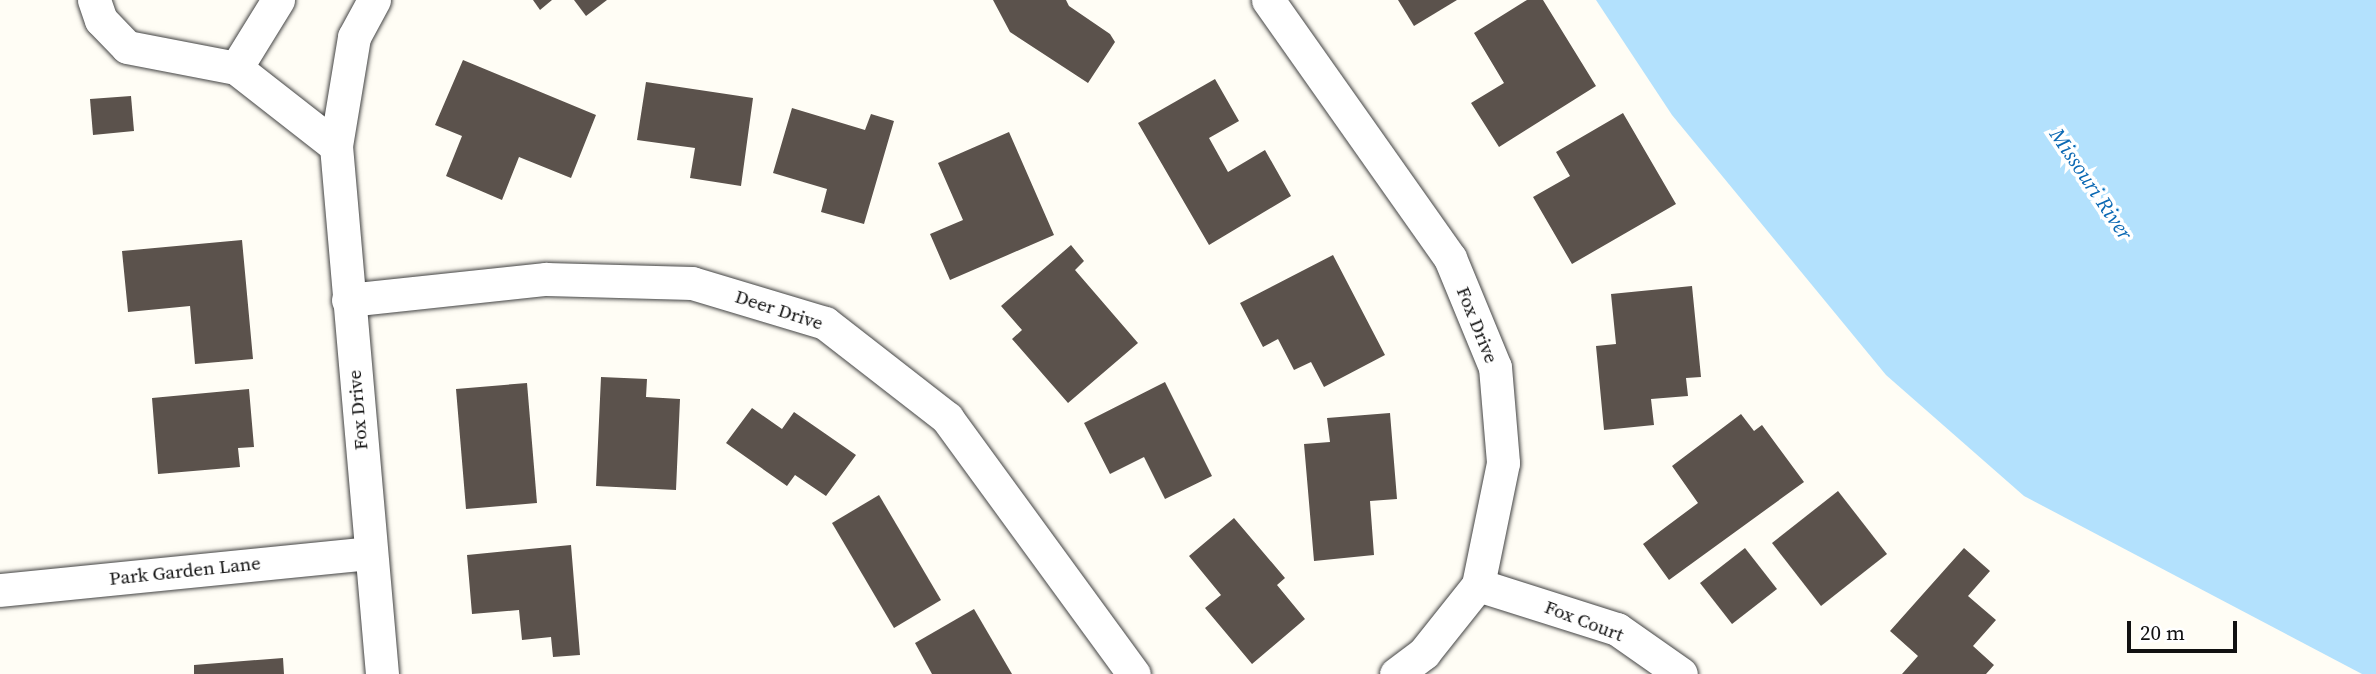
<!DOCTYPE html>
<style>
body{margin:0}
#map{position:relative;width:2376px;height:674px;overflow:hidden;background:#fffdf5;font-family:"Source Serif 4",serif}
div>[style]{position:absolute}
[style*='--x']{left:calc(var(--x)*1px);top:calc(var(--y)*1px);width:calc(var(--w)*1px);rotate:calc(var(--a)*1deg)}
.water>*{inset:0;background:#b3e1fd}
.building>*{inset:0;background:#5b524c}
.roads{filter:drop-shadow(0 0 2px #444) drop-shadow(0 0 2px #444)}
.street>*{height:33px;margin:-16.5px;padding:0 16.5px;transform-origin:16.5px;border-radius:16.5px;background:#fff}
span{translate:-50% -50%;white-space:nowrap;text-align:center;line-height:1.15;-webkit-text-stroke:7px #fff;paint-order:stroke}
.street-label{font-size:19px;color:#111}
.water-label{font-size:21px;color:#0a68b3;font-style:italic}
.scale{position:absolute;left:2127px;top:621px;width:110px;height:32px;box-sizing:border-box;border:4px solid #111;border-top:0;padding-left:9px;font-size:21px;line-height:24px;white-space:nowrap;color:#111;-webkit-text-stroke:5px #fff;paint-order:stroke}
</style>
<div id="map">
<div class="water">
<div style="clip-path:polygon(1596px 0,2376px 0,2376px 674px,2362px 674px,2024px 496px,1886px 375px,1672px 115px)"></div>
</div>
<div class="building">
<div style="clip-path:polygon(533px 0,552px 0,540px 10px)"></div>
<div style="clip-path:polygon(574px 0,607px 0,586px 16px)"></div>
<div style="clip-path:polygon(993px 0,1066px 0,1069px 6px,1110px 34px,1115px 42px,1088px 83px,1010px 32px)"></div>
<div style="clip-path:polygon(1398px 0,1457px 0,1414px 26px)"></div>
<div style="clip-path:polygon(1527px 0,1543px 0,1596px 86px,1499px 147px,1471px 103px,1504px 83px,1474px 33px)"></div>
<div style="clip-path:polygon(463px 60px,596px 115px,571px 178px,519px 157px,502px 200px,446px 176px,462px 136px,435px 125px)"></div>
<div style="clip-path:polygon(1215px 79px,1239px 121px,1209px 138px,1228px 172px,1265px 150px,1291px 196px,1209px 245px,1138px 123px)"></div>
<div style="clip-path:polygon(646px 82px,753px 98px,741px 186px,690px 178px,695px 148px,637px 140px)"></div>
<div style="clip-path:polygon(131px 96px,134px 131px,93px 135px,90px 99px)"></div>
<div style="clip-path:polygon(792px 108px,865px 130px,871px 114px,894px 121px,864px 224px,821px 212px,827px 189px,773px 173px)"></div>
<div style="clip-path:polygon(1623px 113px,1676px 204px,1572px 264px,1533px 197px,1570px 176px,1556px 152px)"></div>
<div style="clip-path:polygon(1009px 132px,1054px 235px,950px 280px,930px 234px,963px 220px,938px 163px)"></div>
<div style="clip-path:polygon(242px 240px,253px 359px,195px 364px,190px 306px,128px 312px,122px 251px)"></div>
<div style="clip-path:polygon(1071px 245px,1084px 261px,1075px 270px,1138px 343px,1068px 403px,1012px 339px,1022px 330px,1001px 306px)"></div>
<div style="clip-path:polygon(1333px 255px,1385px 355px,1324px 387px,1311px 362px,1294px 370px,1278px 339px,1263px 347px,1240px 303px)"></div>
<div style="clip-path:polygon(1692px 286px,1701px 377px,1686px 378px,1688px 396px,1651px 399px,1654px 425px,1604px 430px,1596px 346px,1616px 344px,1611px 294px)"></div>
<div style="clip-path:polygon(601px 377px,647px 379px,646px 397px,680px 399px,676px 490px,596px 486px)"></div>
<div style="clip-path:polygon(1165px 382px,1212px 476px,1165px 499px,1144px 457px,1110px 474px,1084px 423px)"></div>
<div style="clip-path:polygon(527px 383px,537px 503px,466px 509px,456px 389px)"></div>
<div style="clip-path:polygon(249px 389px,254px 447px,238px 448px,240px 467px,158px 474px,152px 398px)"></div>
<div style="clip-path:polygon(752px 408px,782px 429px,794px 412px,856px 455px,826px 496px,795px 475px,787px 486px,726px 443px)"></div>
<div style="clip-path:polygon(1390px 413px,1397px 499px,1370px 501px,1374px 555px,1314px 561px,1304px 444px,1330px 442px,1327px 418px)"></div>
<div style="clip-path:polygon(1741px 414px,1754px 431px,1762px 425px,1804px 482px,1669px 580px,1643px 544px,1698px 503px,1672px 466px)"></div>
<div style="clip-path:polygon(1838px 491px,1887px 554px,1821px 606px,1772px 543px)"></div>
<div style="clip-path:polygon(879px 495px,941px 600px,894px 628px,832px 523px)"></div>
<div style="clip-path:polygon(1234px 518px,1285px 578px,1277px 585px,1305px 619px,1252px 664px,1205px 608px,1221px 595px,1189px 556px)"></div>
<div style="clip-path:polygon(571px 545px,580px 655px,553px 657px,551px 637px,522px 640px,519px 610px,472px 614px,467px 555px)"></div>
<div style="clip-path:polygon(1745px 548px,1777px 589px,1732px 624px,1700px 583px)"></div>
<div style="clip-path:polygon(1964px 548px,1990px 571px,1968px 596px,1996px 620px,1973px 646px,1994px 665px,1986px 674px,1902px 674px,1918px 656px,1890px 631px)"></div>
<div style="clip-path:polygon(974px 609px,1012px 674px,932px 674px,915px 643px)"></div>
<div style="clip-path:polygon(283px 658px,284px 674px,194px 674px,194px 665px)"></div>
</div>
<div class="roads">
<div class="street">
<div style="--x:94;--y:0;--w:21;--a:71"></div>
<div style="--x:101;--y:20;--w:37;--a:46"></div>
<div style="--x:127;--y:47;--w:111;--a:10.9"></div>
<div style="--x:236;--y:68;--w:127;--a:38"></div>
<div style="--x:374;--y:0;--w:42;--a:118.4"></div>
<div style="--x:354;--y:37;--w:110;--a:99.4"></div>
<div style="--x:336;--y:146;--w:530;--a:85.02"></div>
<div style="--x:1268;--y:0;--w:316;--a:54.8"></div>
<div style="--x:1450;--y:258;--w:118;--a:67.6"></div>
<div style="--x:1495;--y:367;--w:96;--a:85.2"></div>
<div style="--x:1503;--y:463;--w:125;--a:101.6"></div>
<div style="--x:1478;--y:585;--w:87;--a:128.5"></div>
<div style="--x:1424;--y:653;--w:35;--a:143"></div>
<div style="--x:236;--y:68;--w:80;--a:-58.3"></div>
<div style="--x:348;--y:300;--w:199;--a:-6.1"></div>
<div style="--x:546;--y:279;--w:146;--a:1.6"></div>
<div style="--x:692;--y:283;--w:139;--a:16.7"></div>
<div style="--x:825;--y:323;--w:155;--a:37.9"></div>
<div style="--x:947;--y:418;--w:317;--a:53.9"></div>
<div style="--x:1478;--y:585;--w:146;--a:17.6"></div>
<div style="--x:1617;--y:629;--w:78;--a:35.1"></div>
<div style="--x:0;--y:590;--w:372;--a:-5.7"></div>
</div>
</div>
<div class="street-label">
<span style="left:779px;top:310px;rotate:18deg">Deer Drive</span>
<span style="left:1477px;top:325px;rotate:68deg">Fox Drive</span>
<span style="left:358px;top:410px;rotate:-95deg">Fox Drive</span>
<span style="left:185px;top:571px;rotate:-6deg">Park Garden Lane</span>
<span style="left:1584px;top:621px;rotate:21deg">Fox Court</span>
</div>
<div class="water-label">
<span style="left:2091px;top:184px;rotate:56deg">Missouri River</span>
</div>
<div class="scale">20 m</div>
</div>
